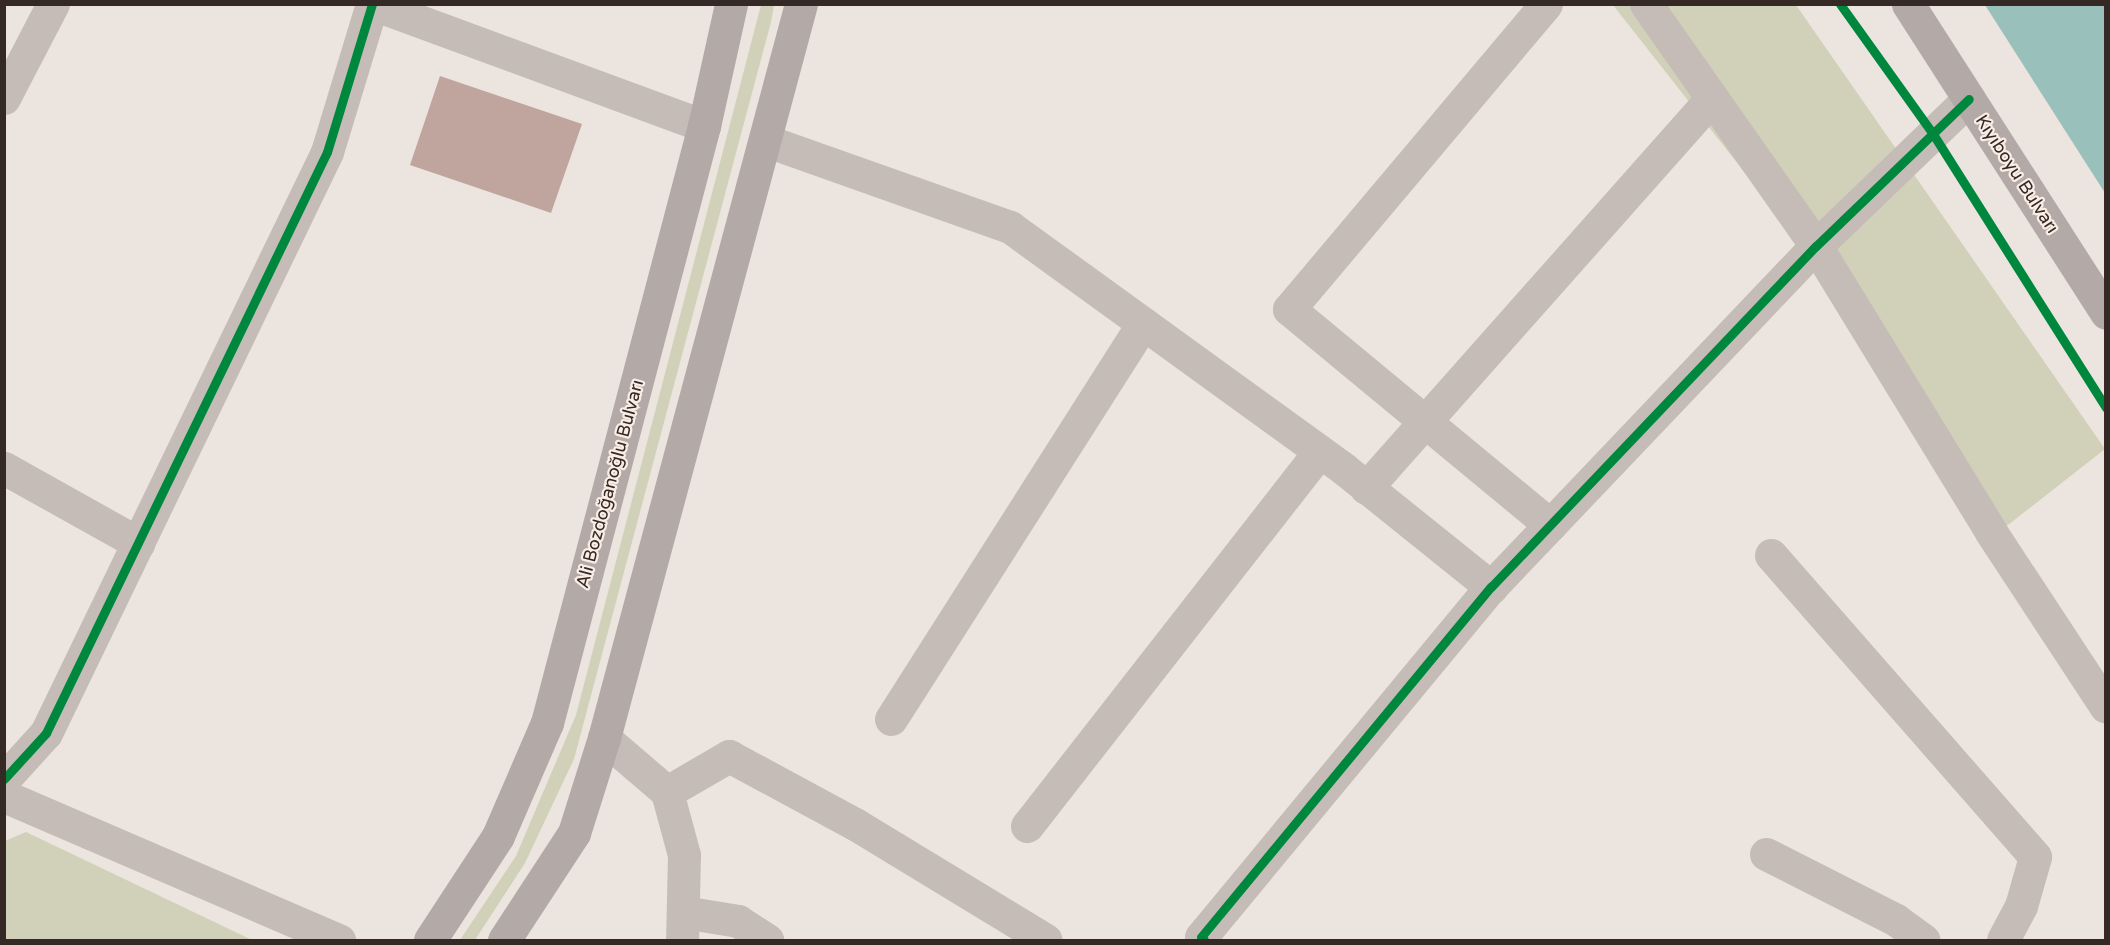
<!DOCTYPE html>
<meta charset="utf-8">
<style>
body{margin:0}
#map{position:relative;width:2110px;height:945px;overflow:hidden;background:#ece4de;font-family:"Varela Round",sans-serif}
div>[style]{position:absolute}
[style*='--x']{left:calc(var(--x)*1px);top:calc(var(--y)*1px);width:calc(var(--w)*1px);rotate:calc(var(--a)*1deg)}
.green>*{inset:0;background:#d0d1b8}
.water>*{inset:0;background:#99c0ba}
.building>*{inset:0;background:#c0a59f}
.minor>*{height:33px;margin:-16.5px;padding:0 16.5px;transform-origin:16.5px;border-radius:16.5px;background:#c5bcb7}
.major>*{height:33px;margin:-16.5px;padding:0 16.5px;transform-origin:16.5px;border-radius:16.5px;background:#b3aaa7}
.cycleway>*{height:9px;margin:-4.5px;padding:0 4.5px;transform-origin:4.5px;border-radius:4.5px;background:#00873e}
span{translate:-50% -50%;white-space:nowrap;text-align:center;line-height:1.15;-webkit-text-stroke:4.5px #faede5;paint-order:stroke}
.street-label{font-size:18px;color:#352926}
.frame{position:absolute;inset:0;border:6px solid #352926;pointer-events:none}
</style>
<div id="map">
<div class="green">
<div style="clip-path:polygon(761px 5px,774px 5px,771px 22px,574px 759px,525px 863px,475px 940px,460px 940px,516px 856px,576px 715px)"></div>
<div style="clip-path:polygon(1613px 5px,1796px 5px,2105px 449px,1999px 532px,1789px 229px)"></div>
<div style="clip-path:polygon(26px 832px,252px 940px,5px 940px,5px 841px)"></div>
</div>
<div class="water">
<div style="clip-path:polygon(1985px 5px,2105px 5px,2105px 193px)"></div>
</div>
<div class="building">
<div style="clip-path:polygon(440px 76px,582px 124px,551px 213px,410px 165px)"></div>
</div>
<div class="minor">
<div style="--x:373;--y:4;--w:353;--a:20.2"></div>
<div style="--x:1546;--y:4;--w:399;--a:130.1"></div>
<div style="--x:1289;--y:309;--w:339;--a:39.6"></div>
<div style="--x:1646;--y:4;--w:296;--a:54.9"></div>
<div style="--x:1816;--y:246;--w:335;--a:58.5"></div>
<div style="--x:1991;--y:532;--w:209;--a:56.7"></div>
<div style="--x:4;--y:98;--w:106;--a:-62.5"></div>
<div style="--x:767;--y:141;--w:258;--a:19.5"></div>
<div style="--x:1010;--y:227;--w:412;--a:35.9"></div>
<div style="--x:1344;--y:469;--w:189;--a:38.8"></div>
<div style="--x:4;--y:468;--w:154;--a:29.2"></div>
<div style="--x:1366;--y:488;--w:521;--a:-48.42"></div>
<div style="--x:1771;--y:555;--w:401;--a:48.8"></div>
<div style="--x:2035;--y:857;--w:51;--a:105.9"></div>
<div style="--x:2021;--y:906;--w:38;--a:118"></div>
<div style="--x:891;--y:719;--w:469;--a:-57.5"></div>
<div style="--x:604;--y:738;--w:83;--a:40.6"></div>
<div style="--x:667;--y:792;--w:65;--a:74.9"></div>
<div style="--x:684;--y:855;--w:85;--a:91.3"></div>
<div style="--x:4;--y:779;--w:62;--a:-47.6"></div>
<div style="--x:46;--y:733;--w:645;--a:-64.19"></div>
<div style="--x:327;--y:152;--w:155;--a:-73.1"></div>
<div style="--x:667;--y:792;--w:72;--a:-30.1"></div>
<div style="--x:729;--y:756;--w:143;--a:28.4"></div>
<div style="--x:855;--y:824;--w:223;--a:31.3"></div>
<div style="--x:4;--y:796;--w:365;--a:23.3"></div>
<div style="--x:1027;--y:826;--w:474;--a:-52"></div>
<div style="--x:1766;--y:854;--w:146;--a:26.9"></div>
<div style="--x:1896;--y:920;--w:34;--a:36"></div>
<div style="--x:683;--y:912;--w:56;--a:9.3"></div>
<div style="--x:738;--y:921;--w:35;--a:33"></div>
<div style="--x:1204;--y:940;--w:4;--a:-135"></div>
<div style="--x:1201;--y:937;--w:455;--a:-50.4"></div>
<div style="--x:1491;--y:587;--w:471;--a:-46.4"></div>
<div style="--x:1816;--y:246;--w:212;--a:-43.9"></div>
</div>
<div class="major">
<div style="--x:1908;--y:4;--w:367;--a:57.3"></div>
<div style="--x:430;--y:940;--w:124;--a:-56.8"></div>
<div style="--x:498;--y:836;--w:123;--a:-66.6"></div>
<div style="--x:547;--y:723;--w:617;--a:-75.27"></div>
<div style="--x:704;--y:126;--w:125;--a:-77.5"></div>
<div style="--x:504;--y:940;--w:128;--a:-56.8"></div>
<div style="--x:574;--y:833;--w:100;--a:-72.5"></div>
<div style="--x:604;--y:738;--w:760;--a:-74.98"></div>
</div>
<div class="cycleway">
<div style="--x:1840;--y:4;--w:160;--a:54.4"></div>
<div style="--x:1933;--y:134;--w:324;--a:57.7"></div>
<div style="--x:4;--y:779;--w:62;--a:-47.6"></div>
<div style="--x:46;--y:733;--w:645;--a:-64.19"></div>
<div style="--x:327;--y:152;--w:155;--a:-73.1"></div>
<div style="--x:1204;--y:940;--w:4;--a:-135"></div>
<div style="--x:1201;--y:937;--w:455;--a:-50.4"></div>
<div style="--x:1491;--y:587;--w:471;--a:-46.4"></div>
<div style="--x:1816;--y:246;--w:212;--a:-43.9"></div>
</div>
<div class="street-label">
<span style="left:2017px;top:174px;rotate:57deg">Kıyıboyu Bulvarı</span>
<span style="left:610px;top:484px;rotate:-75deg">Ali Bozdoğanoğlu Bulvarı</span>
</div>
<div class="frame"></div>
</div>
